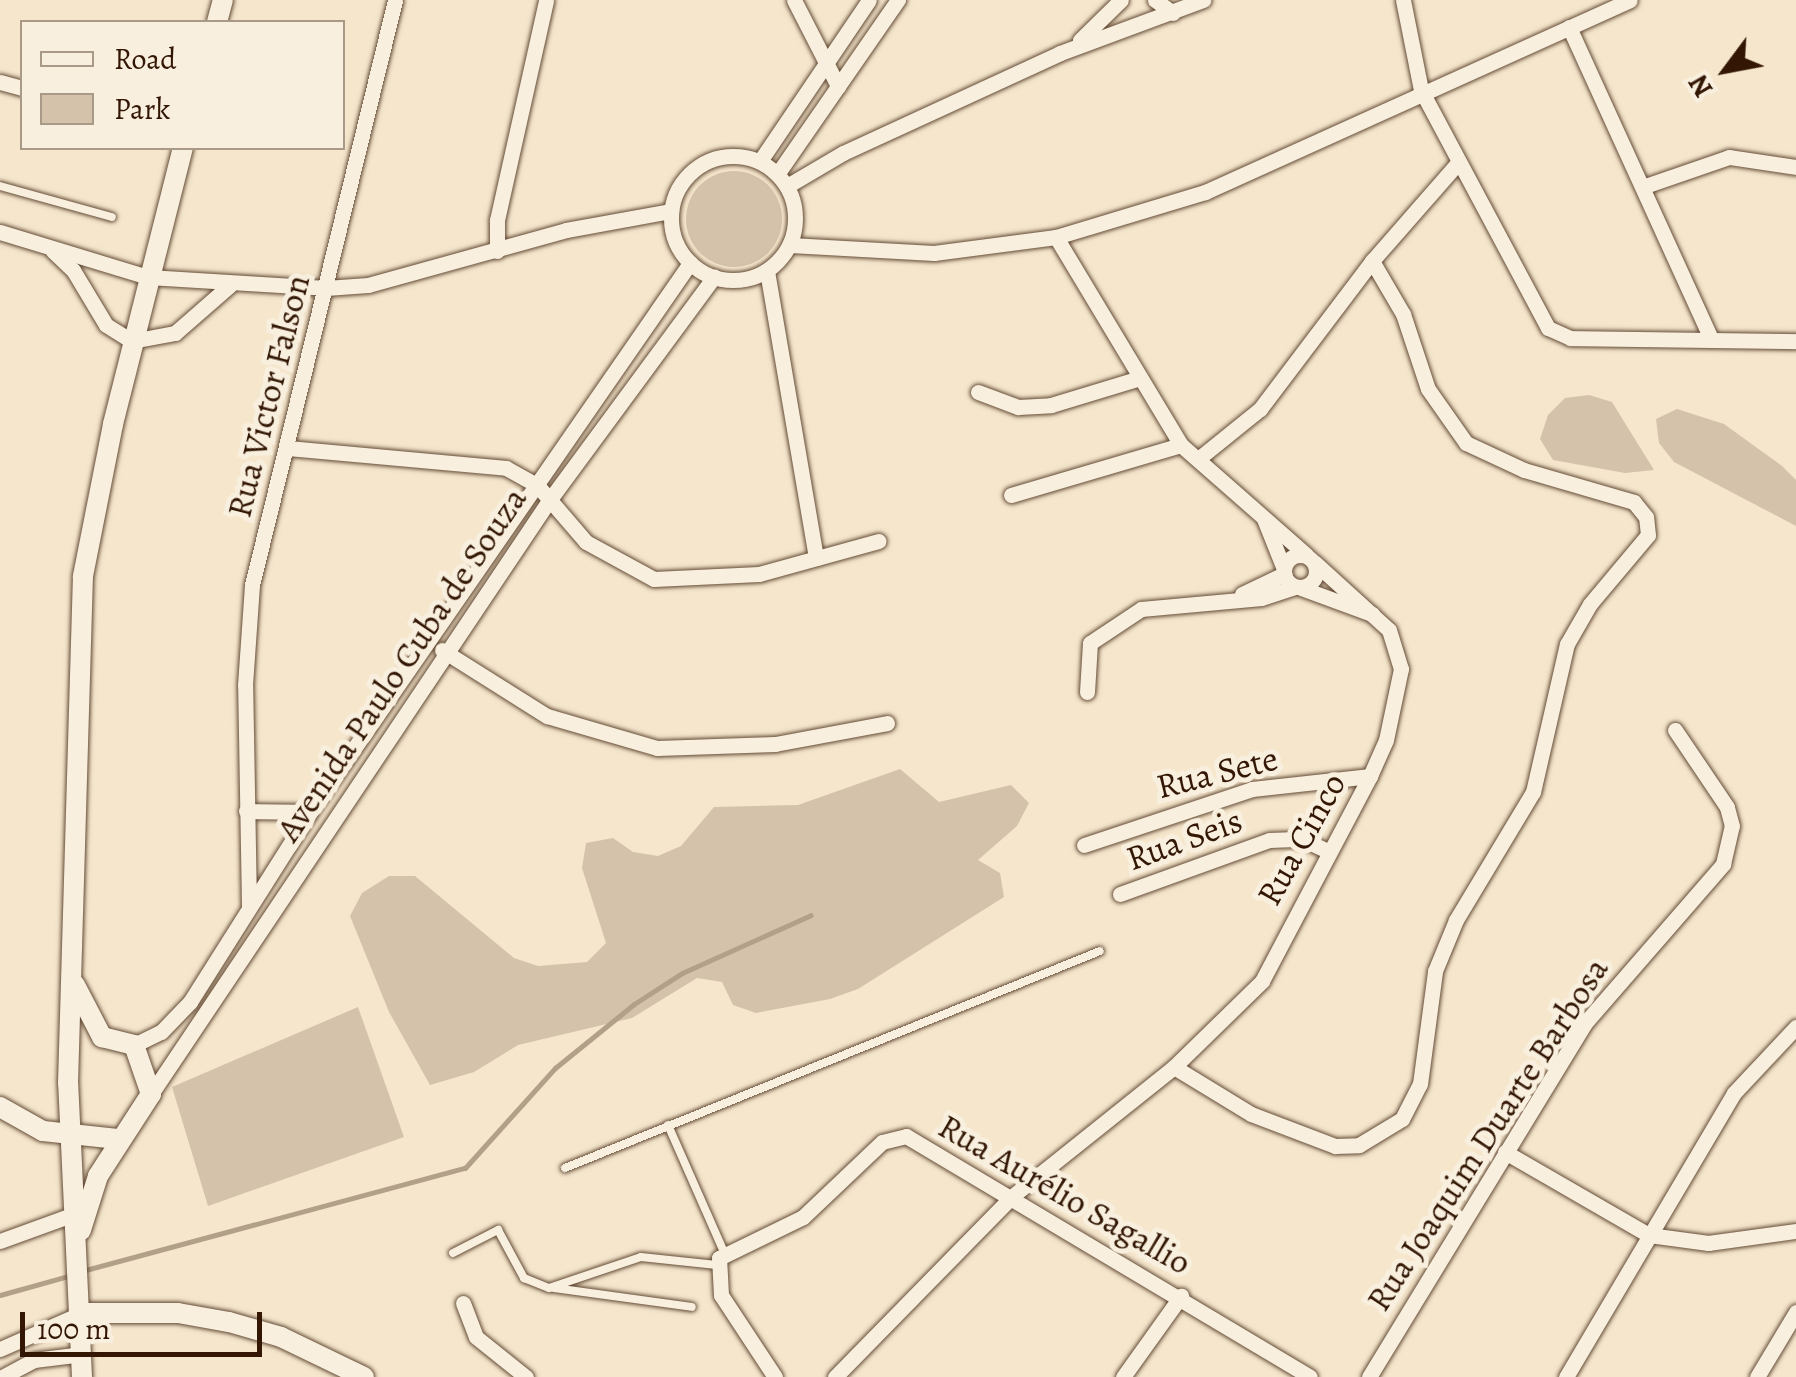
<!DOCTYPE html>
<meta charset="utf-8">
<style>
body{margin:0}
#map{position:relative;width:1796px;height:1377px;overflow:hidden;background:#f5e6cc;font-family:Alegreya,serif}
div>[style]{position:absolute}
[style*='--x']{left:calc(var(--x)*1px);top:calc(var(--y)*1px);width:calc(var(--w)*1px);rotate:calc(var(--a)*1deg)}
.green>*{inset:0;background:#d4c3aa}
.round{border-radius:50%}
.stream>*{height:5px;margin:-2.5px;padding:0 2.5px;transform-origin:2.5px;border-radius:2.5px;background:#b3a088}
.roads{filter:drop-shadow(0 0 2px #644b36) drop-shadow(0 0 2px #644b36)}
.lane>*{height:8px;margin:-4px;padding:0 4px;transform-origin:4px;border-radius:4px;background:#f8efde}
.street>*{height:15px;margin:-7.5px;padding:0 7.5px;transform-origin:7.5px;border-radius:7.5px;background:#f8efde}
.street>.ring{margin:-7.5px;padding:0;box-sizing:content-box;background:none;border:15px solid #f8efde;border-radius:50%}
.secondary>*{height:20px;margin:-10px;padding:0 10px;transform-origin:10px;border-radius:10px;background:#f8efde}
span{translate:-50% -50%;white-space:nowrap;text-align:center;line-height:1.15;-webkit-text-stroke:10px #f8efde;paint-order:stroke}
.street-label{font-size:35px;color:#331704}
.legend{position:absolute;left:20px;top:20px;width:325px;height:130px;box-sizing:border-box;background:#f8efde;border:2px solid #a99987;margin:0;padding:12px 18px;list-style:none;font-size:30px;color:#331704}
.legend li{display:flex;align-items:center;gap:20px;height:50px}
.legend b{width:50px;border:2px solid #a99987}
.north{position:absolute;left:1676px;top:20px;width:100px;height:100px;-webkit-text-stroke:8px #f8efde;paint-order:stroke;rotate:238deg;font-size:28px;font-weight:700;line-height:40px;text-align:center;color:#331704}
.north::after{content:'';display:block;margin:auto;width:35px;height:45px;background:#331704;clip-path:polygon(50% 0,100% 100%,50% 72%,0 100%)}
.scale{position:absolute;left:20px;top:1312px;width:242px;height:45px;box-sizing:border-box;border:5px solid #331704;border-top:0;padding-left:12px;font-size:30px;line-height:35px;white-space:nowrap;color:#331704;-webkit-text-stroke:8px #f8efde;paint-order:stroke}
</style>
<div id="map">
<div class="green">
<div class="round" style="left:686px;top:171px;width:96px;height:96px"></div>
<div style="clip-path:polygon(1589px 395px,1612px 402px,1654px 470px,1625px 473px,1553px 460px,1540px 439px,1548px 415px,1565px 398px)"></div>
<div style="clip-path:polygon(1677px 409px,1724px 424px,1782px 466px,1796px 480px,1796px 526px,1674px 462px,1659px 443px,1656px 419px)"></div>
<div style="clip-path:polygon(900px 769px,939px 802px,1011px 785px,1029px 803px,1017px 826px,978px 860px,1000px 873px,1004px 897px,858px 989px,830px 999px,756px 1013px,733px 1005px,722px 982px,697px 978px,632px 1018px,518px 1045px,474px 1072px,430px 1085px,389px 1012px,350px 916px,362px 893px,389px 876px,415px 876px,514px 958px,538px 966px,587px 962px,606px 943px,582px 868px,586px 843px,613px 838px,633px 852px,658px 856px,681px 846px,714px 807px,798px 805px)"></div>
<div style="clip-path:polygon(358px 1007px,404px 1137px,208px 1206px,172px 1087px)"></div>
</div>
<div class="stream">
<div style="--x:82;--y:1271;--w:397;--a:-15.1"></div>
<div style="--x:465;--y:1168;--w:135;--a:-48"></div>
<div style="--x:555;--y:1068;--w:102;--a:-39"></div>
<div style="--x:634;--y:1004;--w:57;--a:-32.9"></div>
<div style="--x:682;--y:973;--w:141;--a:-24.2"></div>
<div style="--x:0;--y:1295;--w:75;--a:-15.5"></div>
</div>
<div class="roads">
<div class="lane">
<div style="--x:0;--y:186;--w:116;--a:15.5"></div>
<div style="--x:668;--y:1125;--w:139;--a:66.2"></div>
<div style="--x:565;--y:1168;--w:577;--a:-22.08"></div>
<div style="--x:453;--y:1253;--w:51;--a:-27.1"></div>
<div style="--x:498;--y:1230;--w:55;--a:61.6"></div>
<div style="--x:524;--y:1278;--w:27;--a:22"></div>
<div style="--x:549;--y:1288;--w:97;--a:-18.6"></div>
<div style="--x:641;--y:1257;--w:76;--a:6"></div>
<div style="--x:554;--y:1288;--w:139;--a:7.8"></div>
</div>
<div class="street">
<div style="--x:794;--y:0;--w:97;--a:62.9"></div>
<div style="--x:1155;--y:0;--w:22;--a:36"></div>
<div style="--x:1403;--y:0;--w:92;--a:78.7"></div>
<div style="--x:1421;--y:90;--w:270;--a:61.9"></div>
<div style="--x:1548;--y:328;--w:24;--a:24"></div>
<div style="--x:1570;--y:338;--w:226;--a:0.8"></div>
<div style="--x:1569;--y:27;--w:340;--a:65.5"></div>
<div style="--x:1080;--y:40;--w:57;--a:-44.3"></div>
<div style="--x:0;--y:82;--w:23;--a:15"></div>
<div class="ring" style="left:671px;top:156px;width:109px;height:109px"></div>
<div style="--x:760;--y:161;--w:194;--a:-55.9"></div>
<div style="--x:778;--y:173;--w:211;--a:-55.3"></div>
<div style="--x:787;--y:186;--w:65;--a:-30.5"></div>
<div style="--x:843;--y:153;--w:239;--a:-24.7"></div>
<div style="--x:1060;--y:53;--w:153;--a:-20.3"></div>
<div style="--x:1645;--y:186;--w:89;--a:-19"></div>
<div style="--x:1729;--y:157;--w:68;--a:8.5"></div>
<div style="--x:0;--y:232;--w:155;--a:16.9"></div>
<div style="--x:148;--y:277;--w:178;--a:3.5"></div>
<div style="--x:326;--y:288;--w:42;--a:-4.1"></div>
<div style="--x:368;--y:285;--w:205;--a:-15.5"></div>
<div style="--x:566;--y:230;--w:107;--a:-10.3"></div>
<div style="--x:1056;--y:237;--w:243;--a:59"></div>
<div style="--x:1181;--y:445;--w:167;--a:41.3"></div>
<div style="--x:790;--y:245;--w:144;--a:3.2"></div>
<div style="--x:934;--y:253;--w:123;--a:-7.5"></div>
<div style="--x:1056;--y:237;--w:156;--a:-16.8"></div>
<div style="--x:1205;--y:192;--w:466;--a:-24.3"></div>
<div style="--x:53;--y:251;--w:28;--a:44"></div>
<div style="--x:73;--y:270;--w:64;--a:59"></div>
<div style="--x:106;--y:325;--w:31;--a:32"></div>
<div style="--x:132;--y:341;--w:44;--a:-10.5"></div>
<div style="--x:175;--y:333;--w:73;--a:-41.1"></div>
<div style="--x:497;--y:251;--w:31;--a:-90"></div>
<div style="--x:497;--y:220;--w:225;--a:-77.4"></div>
<div style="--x:767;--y:271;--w:291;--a:80.3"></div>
<div style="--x:978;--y:392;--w:43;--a:20.6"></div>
<div style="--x:1018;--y:407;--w:33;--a:-3"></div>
<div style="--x:1051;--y:405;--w:93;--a:-16.9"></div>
<div style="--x:288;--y:448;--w:219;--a:5.2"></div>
<div style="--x:506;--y:468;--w:35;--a:29"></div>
<div style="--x:537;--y:485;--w:75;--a:49.3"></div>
<div style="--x:586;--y:542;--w:77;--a:28.6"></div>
<div style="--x:654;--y:579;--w:105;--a:-2.7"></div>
<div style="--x:759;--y:574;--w:124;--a:-15.4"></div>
<div style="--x:1198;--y:459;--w:80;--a:-38.9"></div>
<div style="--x:1260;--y:409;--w:186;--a:-52.9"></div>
<div style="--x:1372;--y:261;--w:129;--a:-48.8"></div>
<div style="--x:1011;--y:495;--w:177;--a:-16.4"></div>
<div style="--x:1264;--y:519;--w:54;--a:68.2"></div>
<div class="ring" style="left:1284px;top:555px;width:17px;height:17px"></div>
<div style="--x:1301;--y:588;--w:76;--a:20.1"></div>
<div style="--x:1242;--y:594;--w:47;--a:-25.5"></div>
<div style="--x:442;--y:650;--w:124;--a:32.2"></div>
<div style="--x:547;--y:716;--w:115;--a:16.2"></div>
<div style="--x:657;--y:748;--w:118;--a:-1.9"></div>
<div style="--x:775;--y:744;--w:114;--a:-10.6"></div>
<div style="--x:1087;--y:692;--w:49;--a:-86.5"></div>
<div style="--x:1090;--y:643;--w:61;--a:-33.7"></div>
<div style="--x:1141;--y:609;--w:121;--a:-5.2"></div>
<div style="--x:1261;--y:598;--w:36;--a:-18"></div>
<div style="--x:246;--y:811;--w:64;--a:0.9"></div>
<div style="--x:1084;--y:845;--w:177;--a:-18.4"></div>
<div style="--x:1252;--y:789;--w:119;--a:-6.3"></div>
<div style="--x:1120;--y:894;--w:158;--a:-19.9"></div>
<div style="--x:1269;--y:840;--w:33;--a:-2"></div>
<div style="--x:1302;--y:839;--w:26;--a:25"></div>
<div style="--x:249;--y:906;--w:221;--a:-91"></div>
<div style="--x:245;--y:685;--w:100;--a:-86"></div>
<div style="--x:252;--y:585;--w:602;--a:-76.26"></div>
<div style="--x:134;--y:1045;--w:30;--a:-26"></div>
<div style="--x:161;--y:1032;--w:42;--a:-46"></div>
<div style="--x:190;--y:1002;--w:225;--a:-57.7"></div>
<div style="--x:310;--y:812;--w:668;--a:-55.31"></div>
<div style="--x:1174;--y:1067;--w:90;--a:31.4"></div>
<div style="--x:1251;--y:1114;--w:90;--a:20.9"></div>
<div style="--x:1335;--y:1146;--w:24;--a:-2"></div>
<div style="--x:1359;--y:1145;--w:50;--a:-31.2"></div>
<div style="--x:1402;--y:1119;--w:39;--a:-63"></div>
<div style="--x:1420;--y:1084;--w:114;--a:-82.4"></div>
<div style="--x:1435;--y:971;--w:55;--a:-67.6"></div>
<div style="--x:1456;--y:920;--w:149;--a:-59"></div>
<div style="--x:1533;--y:792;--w:152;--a:-77.1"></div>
<div style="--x:1567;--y:644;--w:46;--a:-60.1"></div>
<div style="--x:1590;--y:604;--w:90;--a:-50"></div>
<div style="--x:1648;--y:535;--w:18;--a:-96"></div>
<div style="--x:1646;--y:517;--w:19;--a:-129"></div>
<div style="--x:1634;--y:502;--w:115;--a:-163.8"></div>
<div style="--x:1524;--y:470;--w:64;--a:-155"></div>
<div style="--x:1466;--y:443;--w:66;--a:-125.1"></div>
<div style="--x:1428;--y:389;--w:79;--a:-108.4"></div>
<div style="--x:1403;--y:314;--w:61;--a:-120.3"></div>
<div style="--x:151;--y:1094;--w:713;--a:-56.15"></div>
<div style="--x:548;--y:502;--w:280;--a:-53.6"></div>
<div style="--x:1505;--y:1152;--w:166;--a:30"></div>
<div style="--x:1649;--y:1235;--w:60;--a:7.7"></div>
<div style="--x:1708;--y:1243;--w:89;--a:-7.8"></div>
<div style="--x:0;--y:1241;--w:79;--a:-20"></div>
<div style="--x:463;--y:1303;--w:36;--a:69"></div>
<div style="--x:476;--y:1337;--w:64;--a:38.7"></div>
<div style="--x:0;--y:1349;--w:90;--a:-23.7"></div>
<div style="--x:2;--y:1377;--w:36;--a:-28"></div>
<div style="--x:34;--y:1360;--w:49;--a:-7"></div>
<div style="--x:775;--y:1377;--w:98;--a:-123.4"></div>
<div style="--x:721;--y:1295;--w:37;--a:-93"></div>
<div style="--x:719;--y:1258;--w:93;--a:-26"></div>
<div style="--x:803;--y:1217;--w:109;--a:-43.5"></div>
<div style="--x:882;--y:1142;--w:25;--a:-14"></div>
<div style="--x:906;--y:1136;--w:470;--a:30.8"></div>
<div style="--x:835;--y:1377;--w:250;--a:-45.6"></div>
<div style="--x:1010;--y:1198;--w:210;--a:-38.6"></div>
<div style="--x:1174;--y:1067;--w:123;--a:-44.3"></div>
<div style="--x:1262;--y:981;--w:232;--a:-62.2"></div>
<div style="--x:1370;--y:776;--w:39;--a:-66"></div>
<div style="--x:1386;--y:740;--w:73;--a:-78.1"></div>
<div style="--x:1401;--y:669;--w:41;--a:-107.1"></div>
<div style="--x:1389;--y:630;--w:101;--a:-137.8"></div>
<div style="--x:1123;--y:1377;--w:100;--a:-54.4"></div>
<div style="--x:1369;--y:1377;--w:415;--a:-58.6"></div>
<div style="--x:1585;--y:1023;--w:211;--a:-49"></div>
<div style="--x:1723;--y:864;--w:39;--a:-77"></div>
<div style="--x:1732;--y:826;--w:20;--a:-105"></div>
<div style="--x:1727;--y:807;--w:93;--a:-124"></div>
<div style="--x:1566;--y:1377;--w:330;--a:-59.4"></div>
<div style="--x:1734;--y:1093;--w:91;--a:-46.8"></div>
<div style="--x:1757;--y:1377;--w:76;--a:-59"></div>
</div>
<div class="secondary">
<div style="--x:217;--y:22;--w:23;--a:-75"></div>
<div style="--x:75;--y:985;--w:59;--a:62.6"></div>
<div style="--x:102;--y:1037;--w:33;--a:14"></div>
<div style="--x:134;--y:1045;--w:52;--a:70.9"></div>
<div style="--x:151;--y:1094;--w:98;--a:122.9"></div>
<div style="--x:98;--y:1176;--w:57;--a:107.5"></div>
<div style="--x:0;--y:1107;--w:49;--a:29.2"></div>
<div style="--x:43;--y:1131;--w:75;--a:6.1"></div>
<div style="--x:82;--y:1313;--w:96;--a:0"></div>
<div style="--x:178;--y:1313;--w:52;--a:10"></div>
<div style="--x:229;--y:1322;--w:54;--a:16.1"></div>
<div style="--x:281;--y:1337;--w:92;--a:25.7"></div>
<div style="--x:82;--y:1377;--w:294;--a:-92.7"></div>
<div style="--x:68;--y:1083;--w:507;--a:-88.31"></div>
<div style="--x:83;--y:576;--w:155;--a:-78.8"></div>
<div style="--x:113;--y:424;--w:285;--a:-75.8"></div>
</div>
</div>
<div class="street-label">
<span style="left:268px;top:396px;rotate:-76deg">Rua Victor Falson</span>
<span style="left:401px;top:664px;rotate:-56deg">Avenida Paulo Cuba de Souza</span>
<span style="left:1217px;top:772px;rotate:-14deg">Rua Sete</span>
<span style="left:1184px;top:839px;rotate:-20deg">Rua Seis</span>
<span style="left:1301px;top:839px;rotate:-61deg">Rua Cinco</span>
<span style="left:1487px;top:1134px;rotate:-57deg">Rua Joaquim Duarte Barbosa</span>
<span style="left:1065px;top:1194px;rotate:30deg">Rua Aurélio Sagallio</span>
</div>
<ul class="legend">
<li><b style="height:12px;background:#f8efde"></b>Road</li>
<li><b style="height:28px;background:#d4c3aa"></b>Park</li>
</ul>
<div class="north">N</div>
<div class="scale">100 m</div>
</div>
